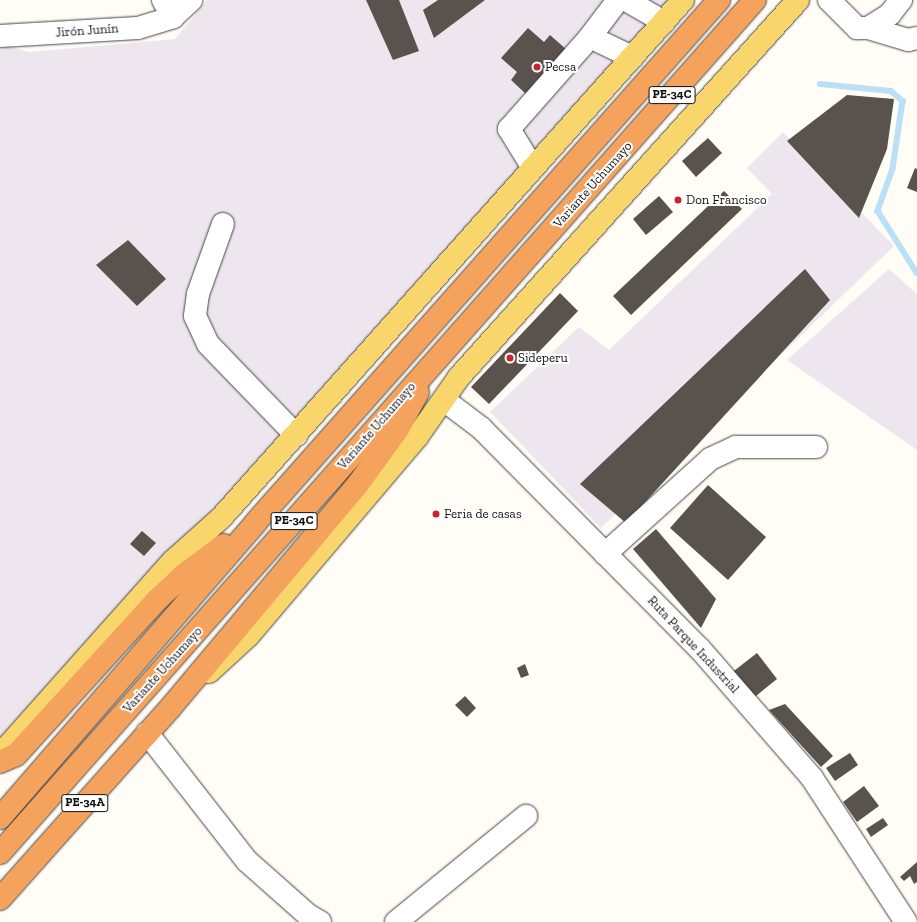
<!DOCTYPE html>
<meta charset="utf-8">
<style>
body{margin:0}
#map{position:relative;width:917px;height:922px;overflow:hidden;background:#fffdf5;font-family:"Zilla Slab",serif}
div>[style]{position:absolute}
[style*='--x']{left:calc(var(--x)*1px);top:calc(var(--y)*1px);width:calc(var(--w)*1px);rotate:calc(var(--a)*1deg)}
.industrial>*{inset:0;background:#eee6ef}
.stream>*{height:5.5px;margin:-2.75px;padding:0 2.75px;transform-origin:2.75px;border-radius:2.75px;background:#b9e0f7}
.building>*{inset:0;background:#5a524d}
.roads{filter:drop-shadow(0 0 1px #444) drop-shadow(0 0 1px #444)}
.minor>*{height:22px;margin:-11px;padding:0 11px;transform-origin:11px;border-radius:11px;background:#fff}
.major>*{height:22px;margin:-11px;padding:0 11px;transform-origin:11px;border-radius:11px;background:#f9d66b}
.highway>*{height:22px;margin:-11px;padding:0 11px;transform-origin:11px;border-radius:11px;background:#f5a25d}
.dots>*{width:11px;height:11px;translate:-50% -50%;box-sizing:border-box;border:2px solid #fff;border-radius:50%}
span{translate:-50% -50%;white-space:nowrap;text-align:center;line-height:1.15;-webkit-text-stroke:4px #fff;paint-order:stroke}
.shield-label span{padding:1px 3px;background:#fff;border:1px solid;border-radius:3px;-webkit-text-stroke-width:0}
.shield-label{font-size:12px;color:#111;font-weight:700}
.street-label{font-size:13px;color:#111}
.poi-label{font-size:13px;color:#111}
.left{translate:0 -50%;text-align:left}
</style>
<div id="map">
<div class="industrial">
<div style="clip-path:polygon(207px 0,670px 0,248px 475px,0 743px,0 44px,29px 52px,175px 39px)"></div>
<div style="clip-path:polygon(783px 132px,894px 246px,601px 528px,490px 412px,579px 327px,609px 350px,772px 194px,747px 168px)"></div>
<div style="clip-path:polygon(889px 269px,917px 294px,917px 450px,787px 360px)"></div>
</div>
<div class="stream">
<div style="--x:820;--y:84;--w:71;--a:5.6"></div>
<div style="--x:891;--y:91;--w:16;--a:40"></div>
<div style="--x:903;--y:101;--w:69;--a:98.4"></div>
<div style="--x:893;--y:169;--w:45;--a:109.7"></div>
<div style="--x:878;--y:211;--w:73;--a:57.8"></div>
</div>
<div class="building">
<div style="clip-path:polygon(366px 0,399px 0,419px 51px,393px 60px)"></div>
<div style="clip-path:polygon(438px 0,485px 0,434px 38px,423px 10px)"></div>
<div style="clip-path:polygon(528px 28px,544px 42px,550px 35px,567px 50px,527px 95px,511px 80px,517px 72px,501px 58px)"></div>
<div style="clip-path:polygon(847px 95px,894px 99px,887px 149px,859px 218px,787px 141px)"></div>
<div style="clip-path:polygon(708px 138px,722px 153px,696px 177px,682px 161px)"></div>
<div style="clip-path:polygon(915px 168px,917px 169px,917px 192px,907px 188px)"></div>
<div style="clip-path:polygon(724px 191px,742px 209px,631px 315px,613px 296px)"></div>
<div style="clip-path:polygon(659px 196px,673px 212px,646px 235px,633px 219px)"></div>
<div style="clip-path:polygon(128px 240px,166px 279px,137px 306px,96px 265px)"></div>
<div style="clip-path:polygon(805px 269px,830px 300px,626px 523px,580px 484px)"></div>
<div style="clip-path:polygon(560px 293px,578px 311px,489px 404px,471px 387px)"></div>
<div style="clip-path:polygon(708px 485px,766px 537px,728px 580px,670px 528px)"></div>
<div style="clip-path:polygon(656px 529px,716px 599px,701px 628px,633px 549px)"></div>
<div style="clip-path:polygon(142px 531px,156px 543px,144px 556px,130px 544px)"></div>
<div style="clip-path:polygon(757px 653px,777px 679px,751px 700px,730px 674px)"></div>
<div style="clip-path:polygon(525px 664px,529px 675px,521px 678px,517px 668px)"></div>
<div style="clip-path:polygon(465px 696px,476px 708px,467px 717px,455px 705px)"></div>
<div style="clip-path:polygon(785px 704px,833px 756px,821px 767px,769px 710px)"></div>
<div style="clip-path:polygon(850px 753px,858px 765px,835px 781px,826px 768px)"></div>
<div style="clip-path:polygon(864px 786px,879px 806px,857px 822px,843px 802px)"></div>
<div style="clip-path:polygon(883px 818px,888px 825px,871px 837px,866px 829px)"></div>
<div style="clip-path:polygon(917px 862px,917px 882px,914px 884px,910px 876px,904px 881px,900px 877px)"></div>
</div>
<div class="roads">
<div class="minor">
<div style="--x:163;--y:0;--w:20;--a:60"></div>
<div style="--x:626;--y:0;--w:44;--a:30.1"></div>
<div style="--x:829;--y:0;--w:40;--a:45"></div>
<div style="--x:857;--y:28;--w:11;--a:0"></div>
<div style="--x:868;--y:28;--w:26;--a:-32"></div>
<div style="--x:890;--y:14;--w:18;--a:-52"></div>
<div style="--x:868;--y:28;--w:42;--a:16.7"></div>
<div style="--x:908;--y:40;--w:9;--a:-13"></div>
<div style="--x:0;--y:36;--w:138;--a:-3.3"></div>
<div style="--x:138;--y:28;--w:37;--a:-17"></div>
<div style="--x:173;--y:17;--w:25;--a:-43"></div>
<div style="--x:590;--y:37;--w:46;--a:-52.9"></div>
<div style="--x:533;--y:168;--w:46;--a:-121.6"></div>
<div style="--x:509;--y:129;--w:123;--a:-48.6"></div>
<div style="--x:590;--y:37;--w:47;--a:25.5"></div>
<div style="--x:223;--y:224;--w:74;--a:109.7"></div>
<div style="--x:198;--y:294;--w:22;--a:98"></div>
<div style="--x:195;--y:316;--w:31;--a:65"></div>
<div style="--x:208;--y:344;--w:127;--a:46"></div>
<div style="--x:444;--y:400;--w:46;--a:37.1"></div>
<div style="--x:481;--y:428;--w:311;--a:45.3"></div>
<div style="--x:700;--y:649;--w:171;--a:49"></div>
<div style="--x:812;--y:778;--w:172;--a:56.9"></div>
<div style="--x:605;--y:554;--w:142;--a:-42.1"></div>
<div style="--x:710;--y:459;--w:29;--a:-25"></div>
<div style="--x:736;--y:447;--w:80;--a:0"></div>
<div style="--x:147;--y:733;--w:162;--a:52"></div>
<div style="--x:247;--y:861;--w:81;--a:41.5"></div>
<div style="--x:308;--y:915;--w:14;--a:30"></div>
<div style="--x:396;--y:922;--w:168;--a:-39.2"></div>
</div>
<div class="major">
<div style="--x:209;--y:672;--w:54;--a:-42.8"></div>
<div style="--x:249;--y:635;--w:260;--a:-49.7"></div>
<div style="--x:417;--y:437;--w:73;--a:-55"></div>
<div style="--x:459;--y:377;--w:507;--a:-48.04"></div>
<div style="--x:0;--y:761;--w:16;--a:-63"></div>
<div style="--x:7;--y:747;--w:249;--a:-48.3"></div>
<div style="--x:173;--y:561;--w:64;--a:-41.9"></div>
<div style="--x:221;--y:518;--w:694;--a:-48.27"></div>
</div>
<div class="highway">
<div style="--x:0;--y:762;--w:17;--a:-24"></div>
<div style="--x:16;--y:755;--w:211;--a:-47.7"></div>
<div style="--x:158;--y:599;--w:38;--a:-43"></div>
<div style="--x:186;--y:573;--w:47;--a:-36.4"></div>
<div style="--x:0;--y:818;--w:391;--a:-49.1"></div>
<div style="--x:256;--y:522;--w:698;--a:-48.43"></div>
<div style="--x:0;--y:853;--w:1139;--a:-48.49"></div>
<div style="--x:0;--y:899;--w:257;--a:-48.3"></div>
<div style="--x:171;--y:707;--w:291;--a:-50"></div>
<div style="--x:358;--y:484;--w:68;--a:-54"></div>
<div style="--x:398;--y:429;--w:42;--a:-61.6"></div>
</div>
</div>
<div class="dots">
<div style="left:537px;top:67px;background:#c4262e"></div>
<div style="left:678px;top:200px;background:#c4262e"></div>
<div style="left:510px;top:358px;background:#c4262e"></div>
<div style="left:436px;top:514px;background:#c4262e"></div>
</div>
<div class="shield-label">
<span style="left:672px;top:95px">PE-34C</span>
<span style="left:294px;top:521px">PE-34C</span>
<span style="left:85px;top:803px">PE-34A</span>
</div>
<div class="street-label">
<span style="left:87px;top:31px;rotate:-4deg">Jirón Junín</span>
<span style="left:593px;top:185px;rotate:-48deg">Variante Uchumayo</span>
<span style="left:377px;top:426px;rotate:-49deg">Variante Uchumayo</span>
<span style="left:693px;top:645px;rotate:47deg">Ruta Parque Industrial</span>
<span style="left:163px;top:670px;rotate:-48deg">Variante Uchumayo</span>
</div>
<div class="poi-label">
<span class="left" style="left:545px;top:67px">Pecsa</span>
<span class="left" style="left:686px;top:200px">Don Francisco</span>
<span class="left" style="left:518px;top:358px">Sideperu</span>
<span class="left" style="left:444px;top:514px">Feria de casas</span>
</div>
</div>
